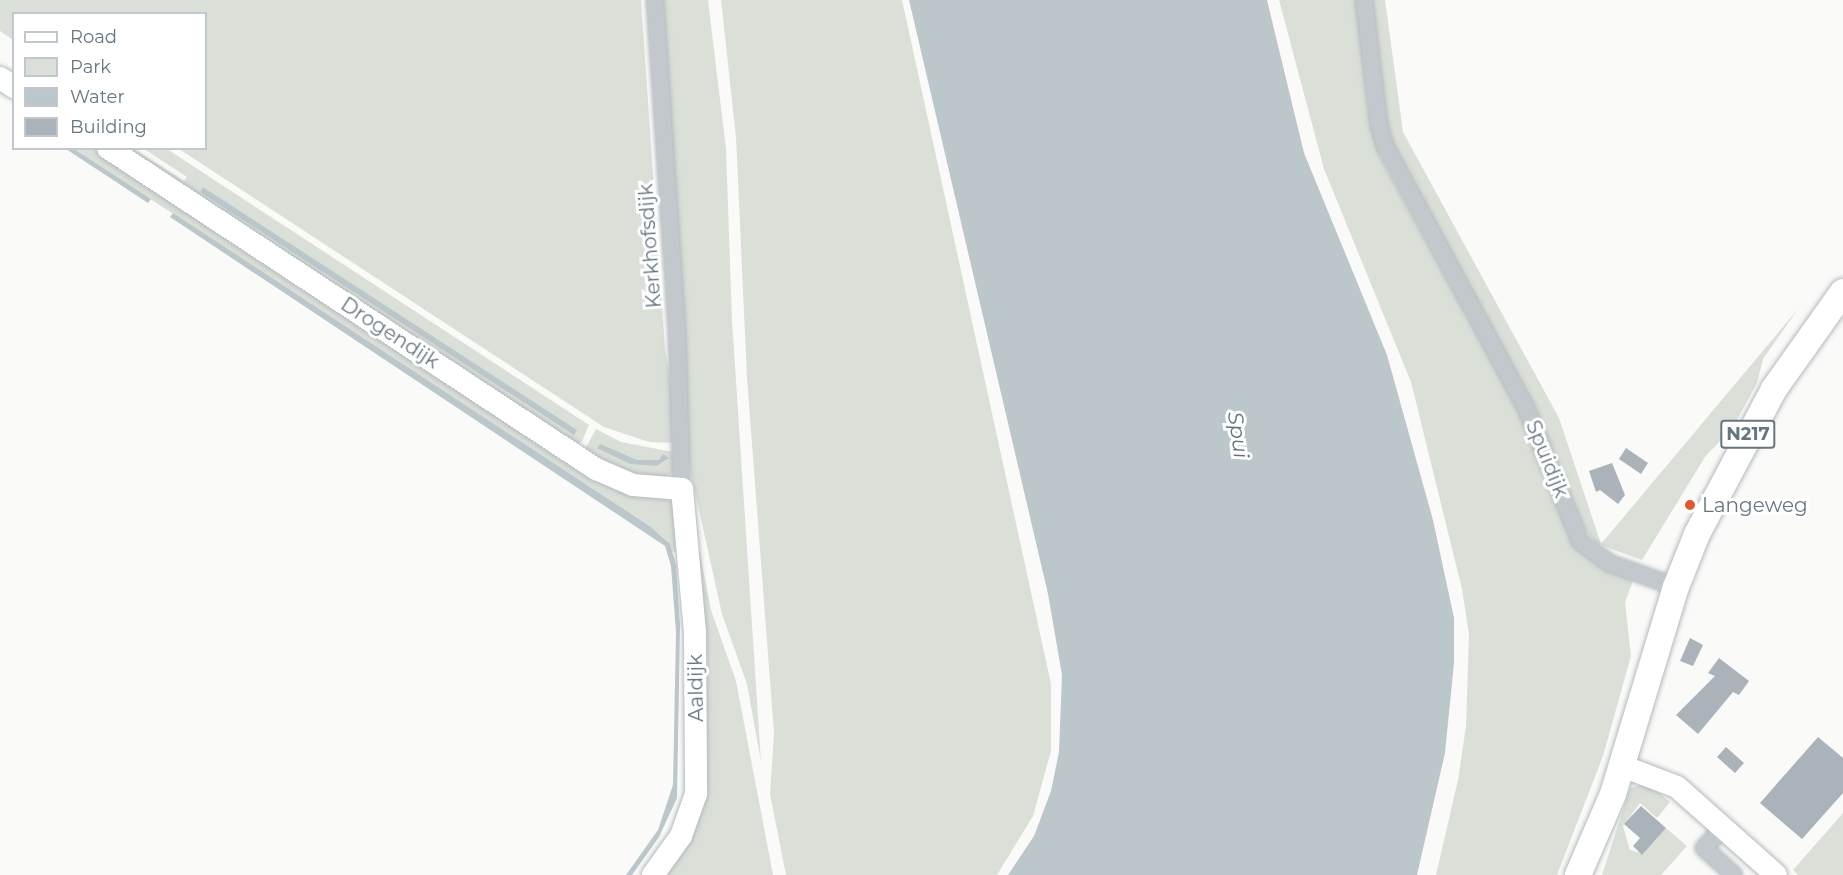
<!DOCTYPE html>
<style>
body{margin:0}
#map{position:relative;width:1843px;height:875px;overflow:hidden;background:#fafaf8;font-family:Montserrat,sans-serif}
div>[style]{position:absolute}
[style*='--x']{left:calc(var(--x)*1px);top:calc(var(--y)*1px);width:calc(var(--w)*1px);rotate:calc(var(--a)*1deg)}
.green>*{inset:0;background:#dadfd7}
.water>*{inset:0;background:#bbc7cb}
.building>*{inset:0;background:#aab3b9}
.roads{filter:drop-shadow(0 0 2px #b3babf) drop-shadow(0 0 2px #b3babf)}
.street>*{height:16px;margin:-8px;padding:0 8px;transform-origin:8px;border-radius:8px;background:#c3c8cc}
.secondary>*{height:22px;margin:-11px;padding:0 11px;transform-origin:11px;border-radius:11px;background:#fff}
.primary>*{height:26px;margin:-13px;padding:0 13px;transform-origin:13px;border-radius:13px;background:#fff}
.dots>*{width:16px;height:16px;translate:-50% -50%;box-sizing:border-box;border:3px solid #fff;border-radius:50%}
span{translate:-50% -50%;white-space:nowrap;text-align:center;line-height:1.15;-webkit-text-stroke:6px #fff;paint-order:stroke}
.shield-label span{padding:2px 4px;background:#fff;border:2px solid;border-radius:4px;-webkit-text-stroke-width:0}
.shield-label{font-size:18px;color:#657683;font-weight:700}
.street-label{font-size:20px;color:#657683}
.poi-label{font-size:20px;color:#657683}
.left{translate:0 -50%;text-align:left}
.water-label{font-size:21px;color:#60757c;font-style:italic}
.legend{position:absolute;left:12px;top:12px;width:195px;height:138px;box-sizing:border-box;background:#fff;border:2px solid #c1c8cd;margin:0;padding:8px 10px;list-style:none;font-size:18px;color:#657683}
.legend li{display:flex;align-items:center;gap:12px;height:30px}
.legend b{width:30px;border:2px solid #c1c8cd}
</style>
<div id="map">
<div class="green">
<div style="clip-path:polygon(0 0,641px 0,665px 348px,679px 439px,675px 443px,649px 442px,604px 427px,179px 149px,206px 148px,206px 14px,14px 14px,13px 40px,0 31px)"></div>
<div style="clip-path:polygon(659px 0,708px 0,726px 149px,732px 320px,761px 762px,747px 684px,722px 614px,690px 469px)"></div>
<div style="clip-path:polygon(721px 0,902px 0,1051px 684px,1051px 751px,1033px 816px,997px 875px,786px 875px,770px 794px,774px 733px,747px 378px,736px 137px)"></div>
<div style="clip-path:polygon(1279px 0,1357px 0,1368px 107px,1381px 158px,1525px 422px,1562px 516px,1633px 581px,1625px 602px,1631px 656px,1603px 756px,1557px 875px,1436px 875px,1458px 780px,1466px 726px,1469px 634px,1462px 589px,1411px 382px,1324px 169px)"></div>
<div style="clip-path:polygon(1370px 0,1385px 0,1403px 132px,1559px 418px,1601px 544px,1798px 309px,1763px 359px,1757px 383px,1733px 427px,1705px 457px,1642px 560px,1606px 547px,1596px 542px,1584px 529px,1540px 419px,1396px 151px,1385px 123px)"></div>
<div style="clip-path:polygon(74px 149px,96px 149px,576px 464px,626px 488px,669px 500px,676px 506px,685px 551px,673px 552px,666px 540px,651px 527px)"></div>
<div style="clip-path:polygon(evenodd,118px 149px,134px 149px,184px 181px,187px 177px,144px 149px,167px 149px,589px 425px,582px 441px,578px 444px,118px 149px,203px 187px,574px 434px,200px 192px,203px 187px)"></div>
<div style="clip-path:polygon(596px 429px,621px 442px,673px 452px,675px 471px,663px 479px,641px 478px,583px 453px)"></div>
<div style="clip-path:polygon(695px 528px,711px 610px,736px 681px,773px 875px,661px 875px,695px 824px)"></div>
<div style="clip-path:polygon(1641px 785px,1657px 791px,1670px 802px,1657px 818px,1640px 803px,1623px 826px,1630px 850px,1643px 854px,1666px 828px,1687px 846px,1661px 875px,1602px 875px,1630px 788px)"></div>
<div style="clip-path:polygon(1843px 813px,1843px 875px,1798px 875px,1793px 870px)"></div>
</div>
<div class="water">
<div style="clip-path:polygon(909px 0,1267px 0,1304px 153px,1387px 355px,1433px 520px,1454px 618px,1454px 663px,1445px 753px,1417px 875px,1008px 875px,1034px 836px,1051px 791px,1059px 752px,1062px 675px,1048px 594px)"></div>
<div style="clip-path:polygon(66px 149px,74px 149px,151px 199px,148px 203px)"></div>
<div style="clip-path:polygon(203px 187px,577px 430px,574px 435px,200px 192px)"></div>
<div style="clip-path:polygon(173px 213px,651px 527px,670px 544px,676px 565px,680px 626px,677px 798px,659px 837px,632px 875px,626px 875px,658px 830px,673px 785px,676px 632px,671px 566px,665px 546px,170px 217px)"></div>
<div style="clip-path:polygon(600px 444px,637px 460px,659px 460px,663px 454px,669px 458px,656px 466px,630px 464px,597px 448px)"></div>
</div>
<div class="building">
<div style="clip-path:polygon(1626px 448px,1648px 463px,1641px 474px,1619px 459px)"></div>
<div style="clip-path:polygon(1612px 463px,1625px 495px,1618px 504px,1600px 490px,1596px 492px,1589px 471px)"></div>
<div style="clip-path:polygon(1690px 638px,1703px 645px,1693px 666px,1680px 661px)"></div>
<div style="clip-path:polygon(1719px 658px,1749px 681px,1739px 695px,1733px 692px,1698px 734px,1676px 715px,1715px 676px,1708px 673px)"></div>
<div style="clip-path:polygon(1818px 737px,1843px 758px,1843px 793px,1802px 839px,1760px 803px)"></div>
<div style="clip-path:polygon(1726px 747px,1744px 763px,1735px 773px,1717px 757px)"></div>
<div style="clip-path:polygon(1641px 806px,1666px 828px,1642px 855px,1633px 846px,1640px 838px,1624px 824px)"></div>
</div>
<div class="roads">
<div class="street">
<div style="--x:655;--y:0;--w:334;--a:86.2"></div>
<div style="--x:677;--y:333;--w:156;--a:88.2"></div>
<div style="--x:1364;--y:0;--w:126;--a:83.2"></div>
<div style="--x:1379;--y:125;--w:22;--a:74"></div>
<div style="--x:1385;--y:146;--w:298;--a:61.7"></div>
<div style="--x:1526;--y:408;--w:144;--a:67.9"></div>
<div style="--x:1580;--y:541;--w:36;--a:37"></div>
<div style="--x:1609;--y:563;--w:71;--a:19.7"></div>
<div style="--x:1724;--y:827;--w:29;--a:134"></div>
<div style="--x:1704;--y:848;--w:40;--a:42"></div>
</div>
<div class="secondary">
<div style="--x:0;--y:78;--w:17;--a:33"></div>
<div style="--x:108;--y:148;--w:584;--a:33.34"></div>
<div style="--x:596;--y:469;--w:40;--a:23.4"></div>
<div style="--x:633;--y:485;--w:49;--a:4.7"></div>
<div style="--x:682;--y:489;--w:145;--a:84.8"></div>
<div style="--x:695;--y:633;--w:161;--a:89.6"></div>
<div style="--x:696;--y:794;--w:45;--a:109.7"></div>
<div style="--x:681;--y:836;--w:48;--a:125.7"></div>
<div style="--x:1622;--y:766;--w:59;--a:20.9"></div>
<div style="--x:1677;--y:787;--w:132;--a:41.6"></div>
</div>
<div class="primary">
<div style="--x:1578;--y:875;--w:88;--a:-66.6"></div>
<div style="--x:1613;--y:794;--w:216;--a:-73.1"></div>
<div style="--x:1676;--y:587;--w:57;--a:-68.4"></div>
<div style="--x:1697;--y:534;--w:164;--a:-62"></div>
<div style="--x:1774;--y:389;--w:119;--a:-54.6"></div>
</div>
</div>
<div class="dots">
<div style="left:1690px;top:505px;background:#e4572e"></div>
</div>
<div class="shield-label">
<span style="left:1748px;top:434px">N217</span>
</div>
<div class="street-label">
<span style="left:650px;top:246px;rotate:-94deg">Kerkhofsdijk</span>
<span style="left:390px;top:333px;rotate:33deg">Drogendijk</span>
<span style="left:1547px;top:459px;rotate:68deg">Spuidijk</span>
<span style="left:696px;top:688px;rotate:-91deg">Aaldijk</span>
</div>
<div class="poi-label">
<span class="left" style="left:1702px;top:505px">Langeweg</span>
</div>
<div class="water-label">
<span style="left:1238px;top:435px;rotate:82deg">Spui</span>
</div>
<ul class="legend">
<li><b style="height:8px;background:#fff"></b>Road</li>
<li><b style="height:16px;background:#dadfd7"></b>Park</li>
<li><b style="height:16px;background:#bbc7cb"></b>Water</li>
<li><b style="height:16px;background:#aab3b9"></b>Building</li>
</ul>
</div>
